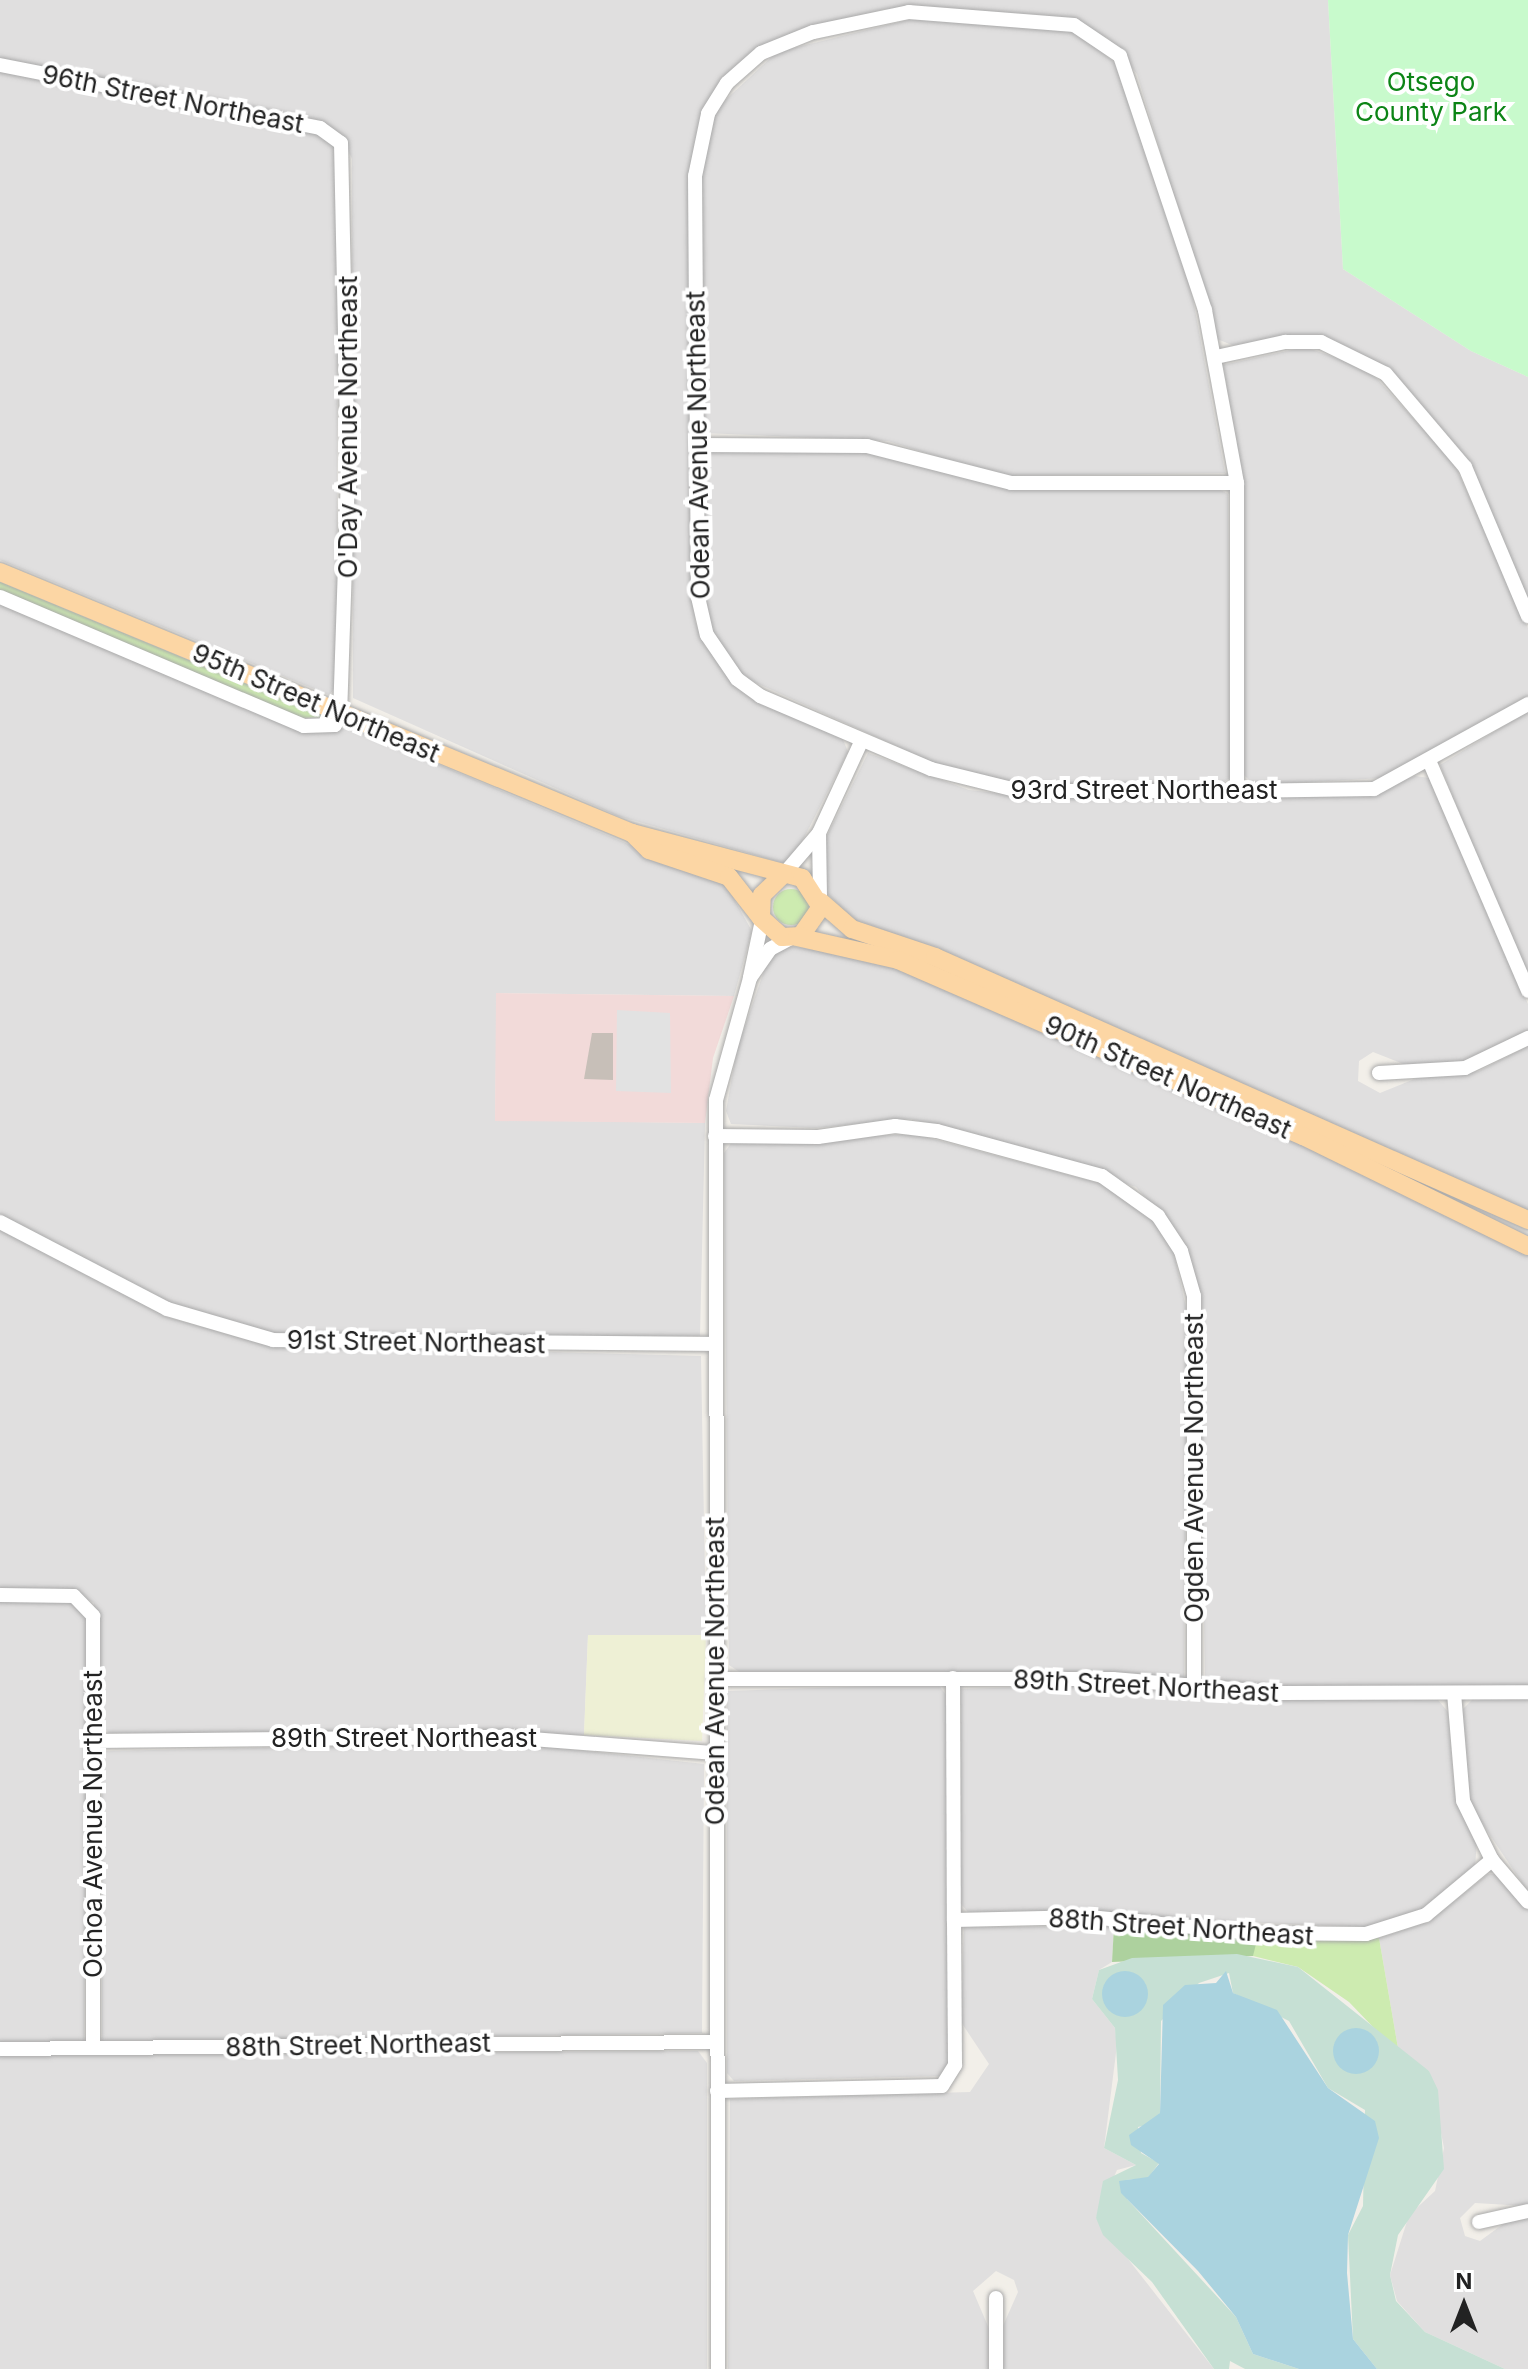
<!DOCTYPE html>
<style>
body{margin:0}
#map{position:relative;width:1528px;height:2369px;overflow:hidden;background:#f2efe9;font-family:Inter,sans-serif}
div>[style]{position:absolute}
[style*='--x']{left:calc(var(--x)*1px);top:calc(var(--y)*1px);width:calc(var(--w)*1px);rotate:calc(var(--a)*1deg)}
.residential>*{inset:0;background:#e0dfdf}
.commercial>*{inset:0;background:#f2dad9}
.farmland>*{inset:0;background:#eef0d5}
.grass>*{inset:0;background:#cdebb0}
.round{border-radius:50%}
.forest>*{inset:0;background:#add19e}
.wetland>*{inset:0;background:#c6e0d4}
.park>*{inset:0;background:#c8facc}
.parking>*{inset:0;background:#e2e2e2}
.water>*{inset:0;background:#aad3df}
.building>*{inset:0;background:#c7bfb8}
.roads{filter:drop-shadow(0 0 2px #a9a9a9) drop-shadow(0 0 2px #a9a9a9)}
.minor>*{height:14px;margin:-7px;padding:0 7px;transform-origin:7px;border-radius:7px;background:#fff}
.major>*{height:18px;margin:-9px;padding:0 9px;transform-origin:9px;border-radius:9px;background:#fcd6a4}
span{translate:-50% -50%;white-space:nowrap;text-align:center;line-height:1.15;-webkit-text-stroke:8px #fff;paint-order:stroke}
.park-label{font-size:26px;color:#0c8416}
.street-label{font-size:26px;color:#222}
.north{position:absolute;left:1424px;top:2265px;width:80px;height:80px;-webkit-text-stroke:6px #fff;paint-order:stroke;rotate:0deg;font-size:22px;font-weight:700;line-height:32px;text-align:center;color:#222}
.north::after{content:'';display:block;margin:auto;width:28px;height:36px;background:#222;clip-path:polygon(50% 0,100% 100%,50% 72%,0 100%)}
</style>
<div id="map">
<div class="residential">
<div style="clip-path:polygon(0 0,1328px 0,1343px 269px,1471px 351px,1528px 377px,1528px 602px,1467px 461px,1382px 365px,1328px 340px,1232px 345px,1217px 339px,1137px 74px,1109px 39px,1061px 17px,885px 9px,789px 35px,712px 96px,688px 176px,695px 621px,705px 646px,745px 691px,842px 737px,848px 752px,790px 865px,618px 816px,353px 698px,352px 159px,340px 134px,0 61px)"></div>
<div style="clip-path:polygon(916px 18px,1056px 27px,1077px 32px,1115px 63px,1190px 283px,1225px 473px,998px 476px,888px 441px,704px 433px,702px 149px,718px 107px,777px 52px)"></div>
<div style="clip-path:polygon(0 70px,317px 133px,338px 149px,337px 686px,329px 695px,0 560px)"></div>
<div style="clip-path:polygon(1305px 347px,1368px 369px,1454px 463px,1528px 628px,1528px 696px,1382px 778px,1254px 785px,1242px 773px,1240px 465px,1223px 365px)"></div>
<div style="clip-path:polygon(846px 448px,994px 485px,1217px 488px,1228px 494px,1230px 778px,1219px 785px,1031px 787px,954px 772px,743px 677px,717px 643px,703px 598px,702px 460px,715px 450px)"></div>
<div style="clip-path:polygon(0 603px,292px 727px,320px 733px,349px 727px,726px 885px,752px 931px,734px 996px,497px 993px,495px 1120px,705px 1123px,700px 1336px,337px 1341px,248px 1330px,160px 1301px,0 1217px)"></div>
<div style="clip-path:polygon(1528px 711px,1528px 981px,1440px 765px)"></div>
<div style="clip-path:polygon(868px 753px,969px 790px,1045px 798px,1359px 796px,1415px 776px,1429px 778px,1528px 1004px,1528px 1033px,1460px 1064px,1411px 1067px,1373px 1052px,1359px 1061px,1358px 1081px,1380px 1093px,1417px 1078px,1479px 1071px,1528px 1046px,1528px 1217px,859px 926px,826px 892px,823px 844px)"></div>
<div style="clip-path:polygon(788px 946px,876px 957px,1305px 1144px,1528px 1251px,1528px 1687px,1253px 1687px,1205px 1680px,1199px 1302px,1182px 1239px,1136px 1187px,969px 1132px,910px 1119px,815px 1128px,731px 1124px,726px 1111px,737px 1049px,770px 954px)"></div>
<div style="clip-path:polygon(914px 1134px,1107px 1185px,1142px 1207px,1172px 1245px,1187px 1312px,1184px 1678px,741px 1673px,729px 1665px,724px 1153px,732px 1142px)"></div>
<div style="clip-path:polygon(0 1227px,167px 1317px,266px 1345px,701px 1356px,706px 1635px,588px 1635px,584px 1735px,109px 1733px,98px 1722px,94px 1603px,70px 1589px,0 1589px)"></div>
<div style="clip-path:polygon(0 1601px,76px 1603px,87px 1621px,84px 2042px,0 2043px)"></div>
<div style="clip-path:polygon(938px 1684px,947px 1696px,949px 2061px,943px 2076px,734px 2081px,727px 2073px,727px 1691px)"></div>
<div style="clip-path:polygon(1129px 1684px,1221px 1697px,1438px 1700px,1448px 1712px,1455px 1794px,1477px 1842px,1475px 1867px,1422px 1912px,1373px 1927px,968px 1912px,961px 1904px,961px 1689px)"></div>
<div style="clip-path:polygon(1475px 1697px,1528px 1697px,1528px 1892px,1470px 1805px,1460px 1712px)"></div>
<div style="clip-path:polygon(514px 1743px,704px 1764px,702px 2033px,102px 2042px,102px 1751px)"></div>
<div style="clip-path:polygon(1488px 1874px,1499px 1874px,1528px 1910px,1528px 2206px,1475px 2203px,1460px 2218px,1465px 2236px,1480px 2241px,1506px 2222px,1528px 2216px,1528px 2369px,1505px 2369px,1425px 2332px,1397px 2301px,1390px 2275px,1409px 2215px,1435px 2191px,1444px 2148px,1429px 2071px,1399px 2054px,1379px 1938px,1428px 1922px)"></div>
<div style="clip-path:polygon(1114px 1926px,1112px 1962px,1099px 1970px,1092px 1999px,1115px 2028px,1117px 2045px,1104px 2148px,1136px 2165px,1117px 2170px,1096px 2218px,1214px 2369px,1002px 2369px,1002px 2328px,1018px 2292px,1014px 2280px,996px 2271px,973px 2291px,990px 2331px,990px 2369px,728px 2369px,730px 2099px,970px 2092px,989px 2064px,961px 2022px,964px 1927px)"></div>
<div style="clip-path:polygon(698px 2051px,707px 2063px,707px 2369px,0 2369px,0 2055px)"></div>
</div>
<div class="commercial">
<div style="clip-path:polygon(496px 993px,734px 996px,713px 1058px,705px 1123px,495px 1121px)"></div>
</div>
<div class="farmland">
<div style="clip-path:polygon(588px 1635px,706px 1635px,702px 1741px,584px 1735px)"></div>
</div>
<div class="grass">
<div style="clip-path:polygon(0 582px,324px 716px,325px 717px,302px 718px,0 593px)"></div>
<div class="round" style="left:773px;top:889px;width:36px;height:36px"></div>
<div style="clip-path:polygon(1379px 1938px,1399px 2054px,1349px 2002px,1298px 1967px,1253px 1956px,1254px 1939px)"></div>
</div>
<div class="forest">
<div style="clip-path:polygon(1114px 1926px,1254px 1939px,1256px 1944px,1253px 1956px,1112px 1962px)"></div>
</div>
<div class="wetland">
<div style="clip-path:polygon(1237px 1954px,1298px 1967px,1429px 2071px,1438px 2090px,1444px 2169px,1398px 2235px,1390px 2275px,1396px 2301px,1425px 2332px,1505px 2369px,1377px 2369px,1353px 2339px,1348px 2235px,1363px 2206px,1365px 2110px,1328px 2088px,1289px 2021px,1233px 1993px,1229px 1973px,1199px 1983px,1161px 2021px,1160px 2113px,1155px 2123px,1138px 2127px,1141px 2153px,1159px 2163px,1148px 2178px,1126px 2180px,1127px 2199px,1236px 2317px,1253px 2354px,1299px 2369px,1245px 2369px,1230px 2361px,1229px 2369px,1214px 2369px,1152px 2282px,1103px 2235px,1096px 2218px,1103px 2181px,1136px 2165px,1104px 2148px,1118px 2080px,1115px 2028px,1092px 1999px,1099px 1970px,1132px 1958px)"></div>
</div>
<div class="park">
<div style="clip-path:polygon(1328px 0,1528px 0,1528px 377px,1471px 351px,1343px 269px)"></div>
</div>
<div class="parking">
<div style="clip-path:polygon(617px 1010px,670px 1013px,671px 1093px,616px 1091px)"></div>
</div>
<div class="water">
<div class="round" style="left:1102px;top:1971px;width:46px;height:46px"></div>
<div style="clip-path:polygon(1226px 1971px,1233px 1993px,1277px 2010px,1328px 2088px,1375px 2121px,1379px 2138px,1348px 2235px,1347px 2273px,1353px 2339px,1377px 2369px,1299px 2369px,1253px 2354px,1236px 2317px,1198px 2271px,1121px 2193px,1119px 2181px,1148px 2177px,1159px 2164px,1131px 2145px,1129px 2135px,1160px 2113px,1163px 2005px,1185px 1985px,1216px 1983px)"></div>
<div class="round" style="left:1333px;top:2028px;width:46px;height:46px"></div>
</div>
<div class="building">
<div style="clip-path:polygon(592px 1033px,613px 1033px,613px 1080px,584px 1079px)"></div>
</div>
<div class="roads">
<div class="minor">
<div style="--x:0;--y:65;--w:326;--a:11.1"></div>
<div style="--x:320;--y:128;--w:26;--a:36"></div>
<div style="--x:341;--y:143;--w:332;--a:88.8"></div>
<div style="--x:348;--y:475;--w:237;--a:91.9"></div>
<div style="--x:340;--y:712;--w:14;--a:111"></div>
<div style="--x:335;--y:725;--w:31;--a:178"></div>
<div style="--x:304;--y:726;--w:330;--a:-157"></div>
<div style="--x:1216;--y:357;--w:71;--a:-12.3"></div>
<div style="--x:1285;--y:342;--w:36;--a:0"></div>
<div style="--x:1321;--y:342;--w:72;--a:26.2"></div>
<div style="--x:1386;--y:374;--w:122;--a:49.7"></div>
<div style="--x:1465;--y:467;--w:162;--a:67.1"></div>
<div style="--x:697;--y:445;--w:170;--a:0.3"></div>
<div style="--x:867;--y:446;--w:149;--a:14.4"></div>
<div style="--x:1011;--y:483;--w:226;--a:0"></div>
<div style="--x:1430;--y:763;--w:248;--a:66.7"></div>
<div style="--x:1237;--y:791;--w:308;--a:-90"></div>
<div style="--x:1237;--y:483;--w:176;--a:-100.5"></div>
<div style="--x:1205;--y:310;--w:268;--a:-108.5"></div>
<div style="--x:1120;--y:56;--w:55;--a:-146"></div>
<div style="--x:1074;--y:25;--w:166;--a:-175.5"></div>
<div style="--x:909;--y:12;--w:98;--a:168.2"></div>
<div style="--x:813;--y:32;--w:56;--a:158"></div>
<div style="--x:761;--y:53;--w:45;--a:138.6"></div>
<div style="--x:727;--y:83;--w:36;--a:122"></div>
<div style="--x:708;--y:114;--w:63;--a:101.8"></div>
<div style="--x:695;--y:176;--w:421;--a:89.6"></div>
<div style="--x:698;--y:597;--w:39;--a:77"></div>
<div style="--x:707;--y:635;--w:53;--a:55.7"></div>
<div style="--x:737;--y:679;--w:29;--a:36"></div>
<div style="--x:760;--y:696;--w:186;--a:23.1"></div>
<div style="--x:931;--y:769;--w:92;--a:13.9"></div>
<div style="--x:1020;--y:791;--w:217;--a:0"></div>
<div style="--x:1237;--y:791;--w:137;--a:-0.8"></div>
<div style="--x:1374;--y:789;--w:176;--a:-28.9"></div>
<div style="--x:819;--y:833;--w:65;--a:89.1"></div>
<div style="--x:783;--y:875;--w:55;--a:-49.4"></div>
<div style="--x:819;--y:833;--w:102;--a:-65.2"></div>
<div style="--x:750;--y:977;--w:58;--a:-78.1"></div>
<div style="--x:1379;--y:1073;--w:86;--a:-3.3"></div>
<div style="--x:1465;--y:1068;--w:70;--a:-25.5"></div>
<div style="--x:715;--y:1136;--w:103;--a:0.6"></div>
<div style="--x:818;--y:1137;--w:78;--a:-8.1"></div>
<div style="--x:895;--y:1126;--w:42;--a:6.8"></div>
<div style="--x:937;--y:1131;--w:171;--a:15.3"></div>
<div style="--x:1102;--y:1176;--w:69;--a:35.5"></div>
<div style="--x:1158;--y:1216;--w:42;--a:56.7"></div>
<div style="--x:1181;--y:1251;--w:47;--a:73.9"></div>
<div style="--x:1194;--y:1296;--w:390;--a:90"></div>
<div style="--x:0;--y:1222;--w:188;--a:27.5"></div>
<div style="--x:167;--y:1309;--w:110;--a:16.3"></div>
<div style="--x:273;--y:1340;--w:442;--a:0.5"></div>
<div style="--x:0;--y:1595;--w:74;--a:0.8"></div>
<div style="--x:74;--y:1596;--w:28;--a:46"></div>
<div style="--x:93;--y:1616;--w:432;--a:90"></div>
<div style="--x:953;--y:1678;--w:242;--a:89.8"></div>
<div style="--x:715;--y:1679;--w:398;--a:0"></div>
<div style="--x:1113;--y:1679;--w:167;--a:4.8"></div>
<div style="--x:1279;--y:1693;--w:249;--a:-0.2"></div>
<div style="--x:1454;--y:1693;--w:108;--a:85.2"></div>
<div style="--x:1463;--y:1801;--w:66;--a:63.8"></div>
<div style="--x:1492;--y:1860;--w:55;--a:49.4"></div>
<div style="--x:92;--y:1741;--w:414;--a:-0.6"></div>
<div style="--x:506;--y:1737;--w:210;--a:4.4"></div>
<div style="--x:0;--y:2049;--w:716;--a:-0.56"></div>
<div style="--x:717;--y:2091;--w:225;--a:-1.3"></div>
<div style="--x:942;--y:2086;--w:25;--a:-58"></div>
<div style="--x:955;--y:2065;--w:145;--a:-90.4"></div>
<div style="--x:954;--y:1920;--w:135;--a:-1.3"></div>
<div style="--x:1089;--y:1917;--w:168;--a:5.5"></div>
<div style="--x:1256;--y:1933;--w:110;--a:0.5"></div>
<div style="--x:1366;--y:1934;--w:63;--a:-17.6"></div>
<div style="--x:1426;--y:1915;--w:86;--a:-39.8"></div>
<div style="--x:1479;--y:2222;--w:50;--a:-12.7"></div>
<div style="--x:996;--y:2298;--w:71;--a:90"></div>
<div style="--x:718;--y:2369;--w:1269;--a:-90.09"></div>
<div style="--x:716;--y:1100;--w:127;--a:-74.4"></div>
<div style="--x:750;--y:978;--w:35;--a:-55"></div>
<div style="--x:770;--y:949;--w:24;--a:-28"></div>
</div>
<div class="major">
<div style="--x:0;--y:572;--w:684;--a:22.44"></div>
<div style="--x:632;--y:833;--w:176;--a:14.8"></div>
<div style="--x:802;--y:878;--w:35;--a:57"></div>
<div style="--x:821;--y:907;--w:35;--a:125"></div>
<div style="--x:801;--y:936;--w:19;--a:177"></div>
<div style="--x:782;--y:937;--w:28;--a:-138"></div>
<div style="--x:761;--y:918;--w:23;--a:-88"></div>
<div style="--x:762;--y:895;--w:29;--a:-44"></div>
<div style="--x:632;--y:833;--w:24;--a:45"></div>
<div style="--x:649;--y:850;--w:84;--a:18.6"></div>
<div style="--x:729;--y:877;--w:52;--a:52"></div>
<div style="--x:821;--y:902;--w:41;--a:41.1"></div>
<div style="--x:852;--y:929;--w:88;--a:18.6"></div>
<div style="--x:935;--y:957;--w:649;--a:23.92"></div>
<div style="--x:797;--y:937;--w:104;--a:12.8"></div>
<div style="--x:898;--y:960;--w:442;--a:23.5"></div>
<div style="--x:1303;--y:1136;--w:250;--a:26.1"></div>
</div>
</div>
<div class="park-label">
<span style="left:1431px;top:97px">Otsego<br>County Park</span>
</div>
<div class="street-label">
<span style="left:173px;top:99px;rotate:11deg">96th Street Northeast</span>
<span style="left:348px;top:427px;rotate:-90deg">O'Day Avenue Northeast</span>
<span style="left:698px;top:445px;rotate:-91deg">Odean Avenue Northeast</span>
<span style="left:316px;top:703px;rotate:23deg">95th Street Northeast</span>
<span style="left:1144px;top:790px">93rd Street Northeast</span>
<span style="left:1168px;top:1077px;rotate:24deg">90th Street Northeast</span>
<span style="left:416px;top:1342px;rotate:1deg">91st Street Northeast</span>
<span style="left:1194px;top:1468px;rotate:-90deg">Ogden Avenue Northeast</span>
<span style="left:715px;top:1671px;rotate:-90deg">Odean Avenue Northeast</span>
<span style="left:1146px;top:1686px;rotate:3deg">89th Street Northeast</span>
<span style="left:404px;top:1738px">89th Street Northeast</span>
<span style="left:93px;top:1824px;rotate:-90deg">Ochoa Avenue Northeast</span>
<span style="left:1181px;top:1927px;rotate:4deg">88th Street Northeast</span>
<span style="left:358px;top:2045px;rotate:-1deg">88th Street Northeast</span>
</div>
<div class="north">N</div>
</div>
